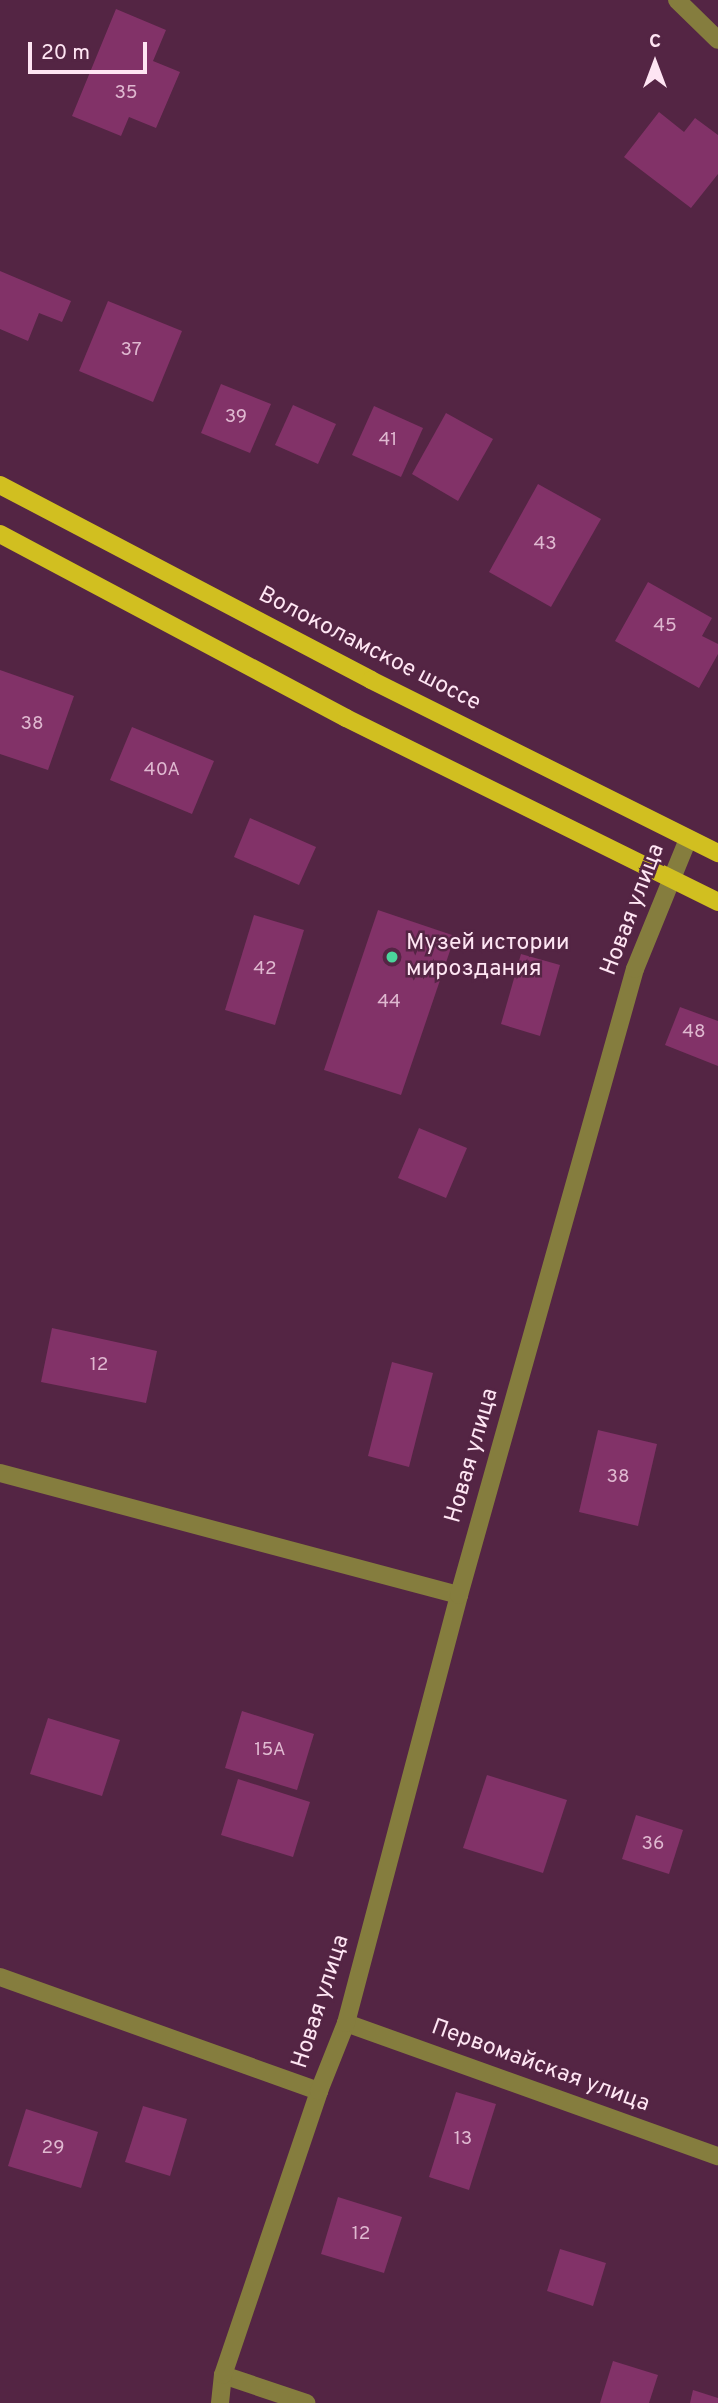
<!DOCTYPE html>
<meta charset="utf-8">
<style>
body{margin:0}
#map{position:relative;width:718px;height:2403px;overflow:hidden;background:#542544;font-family:Overpass,sans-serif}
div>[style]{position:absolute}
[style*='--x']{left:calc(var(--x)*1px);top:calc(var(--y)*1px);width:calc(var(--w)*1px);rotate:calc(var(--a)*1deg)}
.building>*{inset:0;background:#823268}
.minor>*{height:18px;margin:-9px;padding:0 9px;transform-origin:9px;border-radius:9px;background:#857d3e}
.major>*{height:18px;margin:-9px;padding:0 9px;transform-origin:9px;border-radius:9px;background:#d1bf20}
.dots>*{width:19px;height:19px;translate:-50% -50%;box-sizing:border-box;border:4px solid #542544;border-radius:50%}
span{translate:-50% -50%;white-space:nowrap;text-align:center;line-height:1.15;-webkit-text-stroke:5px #542544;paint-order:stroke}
.number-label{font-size:19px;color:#dfb8d0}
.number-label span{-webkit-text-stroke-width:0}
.street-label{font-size:23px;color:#fee5f3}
.poi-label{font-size:23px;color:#fee5f3}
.left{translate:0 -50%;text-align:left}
.north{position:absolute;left:620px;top:28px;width:70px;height:70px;-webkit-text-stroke:5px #542544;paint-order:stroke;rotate:0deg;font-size:19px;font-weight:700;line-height:28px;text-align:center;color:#fee5f3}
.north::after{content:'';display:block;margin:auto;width:24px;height:32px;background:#fee5f3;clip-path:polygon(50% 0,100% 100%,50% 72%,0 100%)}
.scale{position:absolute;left:28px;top:42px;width:119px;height:32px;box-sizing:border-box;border:4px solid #fee5f3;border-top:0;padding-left:9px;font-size:21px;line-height:24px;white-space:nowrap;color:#fee5f3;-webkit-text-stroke:5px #542544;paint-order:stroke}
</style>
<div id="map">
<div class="building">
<div style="clip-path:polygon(116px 9px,166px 30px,153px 61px,180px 72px,156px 128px,129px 117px,121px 136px,72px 116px)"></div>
<div style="clip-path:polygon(659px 112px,684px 132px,695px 118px,718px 135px,718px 174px,691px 208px,624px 157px)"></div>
<div style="clip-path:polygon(0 271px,71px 301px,62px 322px,39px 313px,28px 341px,0 329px)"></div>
<div style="clip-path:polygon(108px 301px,182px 331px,153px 402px,79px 371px)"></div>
<div style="clip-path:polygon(221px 384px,271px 404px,250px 453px,201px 433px)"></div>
<div style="clip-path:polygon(293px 405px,336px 424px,318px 464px,275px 445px)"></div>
<div style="clip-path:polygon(374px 406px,423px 428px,401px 477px,352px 455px)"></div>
<div style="clip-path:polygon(446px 413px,493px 439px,458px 501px,412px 474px)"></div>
<div style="clip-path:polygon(538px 484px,601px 519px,551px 607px,489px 572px)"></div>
<div style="clip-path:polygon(648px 582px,712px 618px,702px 636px,718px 644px,718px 654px,699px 688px,615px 641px)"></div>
<div style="clip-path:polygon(0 670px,74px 696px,48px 770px,0 754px)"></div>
<div style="clip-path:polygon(132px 727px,214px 761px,192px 814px,110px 780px)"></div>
<div style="clip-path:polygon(250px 818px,316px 847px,299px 885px,234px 857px)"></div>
<div style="clip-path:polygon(378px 910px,455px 936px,401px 1095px,324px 1070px)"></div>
<div style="clip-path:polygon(254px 915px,304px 930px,275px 1025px,225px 1010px)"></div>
<div style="clip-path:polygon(521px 954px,560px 965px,540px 1036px,501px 1024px)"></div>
<div style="clip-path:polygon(680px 1007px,718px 1021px,718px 1066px,665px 1045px)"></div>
<div style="clip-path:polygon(419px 1128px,467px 1148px,446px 1198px,398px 1178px)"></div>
<div style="clip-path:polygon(52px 1328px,157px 1351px,146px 1403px,41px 1382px)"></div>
<div style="clip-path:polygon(392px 1362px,433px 1373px,409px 1467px,368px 1456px)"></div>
<div style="clip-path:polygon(598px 1430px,657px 1444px,638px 1526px,579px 1512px)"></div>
<div style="clip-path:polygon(242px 1711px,314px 1734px,297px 1790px,225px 1768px)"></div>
<div style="clip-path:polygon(48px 1718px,120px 1740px,102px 1796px,30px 1774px)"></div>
<div style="clip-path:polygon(487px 1775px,567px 1800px,543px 1873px,463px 1848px)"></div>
<div style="clip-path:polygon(238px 1779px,310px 1802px,293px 1857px,221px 1835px)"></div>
<div style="clip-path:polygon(636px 1815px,683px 1830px,669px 1874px,622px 1859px)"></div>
<div style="clip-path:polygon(456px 2092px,496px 2104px,469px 2190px,429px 2177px)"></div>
<div style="clip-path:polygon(143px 2106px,187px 2119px,170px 2176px,125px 2162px)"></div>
<div style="clip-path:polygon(26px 2109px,98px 2132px,81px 2188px,8px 2166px)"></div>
<div style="clip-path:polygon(338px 2197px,402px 2217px,384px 2273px,321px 2254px)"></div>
<div style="clip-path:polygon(560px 2249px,606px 2263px,593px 2306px,547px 2291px)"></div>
<div style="clip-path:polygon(613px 2361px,658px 2375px,649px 2403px,600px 2403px)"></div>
<div style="clip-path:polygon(693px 2390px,718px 2398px,718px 2403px,690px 2403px)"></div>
</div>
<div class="minor">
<div style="--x:677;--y:0;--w:57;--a:44.3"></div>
<div style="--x:0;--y:1473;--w:475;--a:14.9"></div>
<div style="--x:0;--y:1977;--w:339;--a:19.7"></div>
<div style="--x:346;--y:2023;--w:395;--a:19.7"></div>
<div style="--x:223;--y:2375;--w:88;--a:18.6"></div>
<div style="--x:220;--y:2403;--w:28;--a:-84"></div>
<div style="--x:223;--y:2375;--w:300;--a:-71.3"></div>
<div style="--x:319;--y:2091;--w:73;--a:-68.3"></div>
<div style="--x:346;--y:2023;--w:443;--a:-75.2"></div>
<div style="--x:459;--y:1595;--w:650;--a:-74.3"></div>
<div style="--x:635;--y:969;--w:140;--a:-67.8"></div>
</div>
<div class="major">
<div style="--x:0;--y:485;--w:419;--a:27.7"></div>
<div style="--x:371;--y:680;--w:388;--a:26.5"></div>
<div style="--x:0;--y:534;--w:392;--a:28"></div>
<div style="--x:346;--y:718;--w:415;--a:26.3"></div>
</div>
<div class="dots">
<div style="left:392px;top:957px;background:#4bd49b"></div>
</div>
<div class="number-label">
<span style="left:126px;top:94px">35</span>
<span style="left:131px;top:351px">37</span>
<span style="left:236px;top:418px">39</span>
<span style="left:388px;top:441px">41</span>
<span style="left:545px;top:545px">43</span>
<span style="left:665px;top:627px">45</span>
<span style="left:32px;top:725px">38</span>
<span style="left:162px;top:771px">40А</span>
<span style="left:265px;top:970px">42</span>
<span style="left:389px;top:1003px">44</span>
<span style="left:694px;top:1033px">48</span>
<span style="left:99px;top:1366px">12</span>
<span style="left:618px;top:1478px">38</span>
<span style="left:270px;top:1751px">15А</span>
<span style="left:653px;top:1845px">36</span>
<span style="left:463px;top:2140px">13</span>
<span style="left:53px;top:2149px">29</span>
<span style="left:361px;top:2235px">12</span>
</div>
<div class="street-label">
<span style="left:369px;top:650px;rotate:27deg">Волоколамское шоссе</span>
<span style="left:634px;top:910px;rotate:-69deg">Новая улица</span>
<span style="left:473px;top:1456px;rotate:-74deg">Новая улица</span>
<span style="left:322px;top:2002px;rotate:-72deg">Новая улица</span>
<span style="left:540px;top:2067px;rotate:20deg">Первомайская улица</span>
</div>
<div class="poi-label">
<span class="left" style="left:406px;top:957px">Музей истории<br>мироздания</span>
</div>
<div class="north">С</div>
<div class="scale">20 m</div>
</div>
